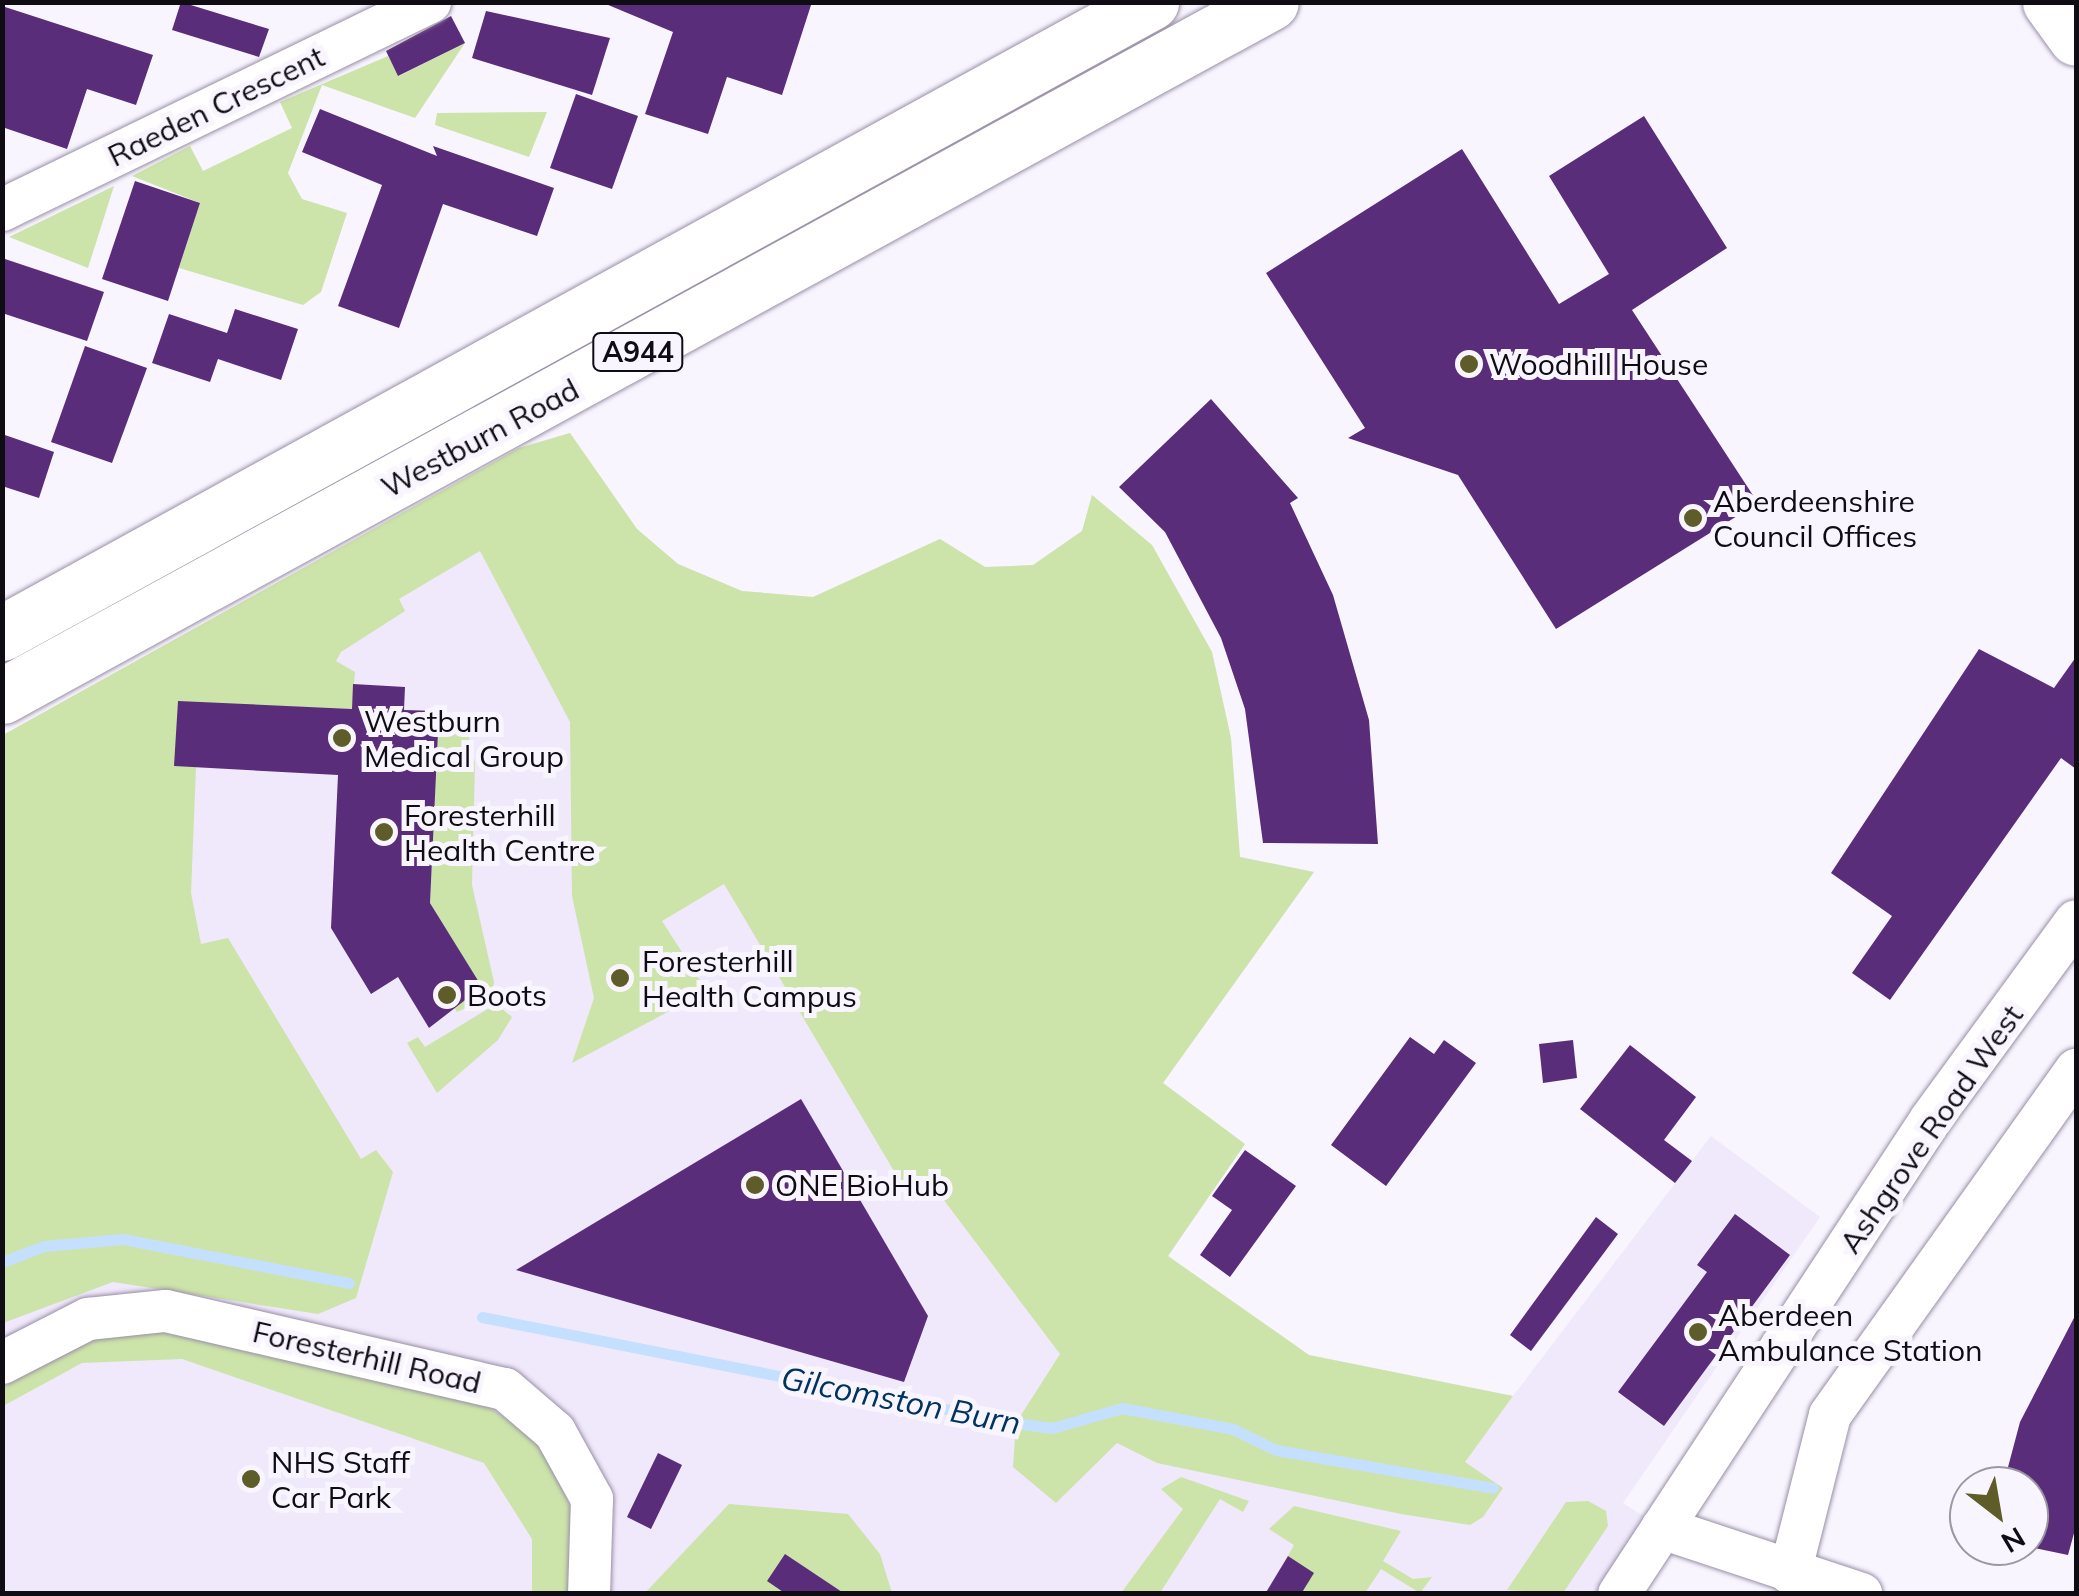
<!DOCTYPE html>
<style>
body{margin:0}
#map{position:relative;width:2079px;height:1596px;overflow:hidden;background:#f9f5ff;font-family:Mulish,sans-serif}
div>[style]{position:absolute}
[style*='--x']{left:calc(var(--x)*1px);top:calc(var(--y)*1px);width:calc(var(--w)*1px);rotate:calc(var(--a)*1deg)}
.built>*{inset:0;background:#f0e8fb}
.green>*{inset:0;background:#cce4a9}
.stream>*{height:11px;margin:-5.5px;padding:0 5.5px;transform-origin:5.5px;border-radius:5.5px;background:#c4e0fe}
.building>*{inset:0;background:#592d79}
.roads{filter:drop-shadow(0 0 2px #998fa6) drop-shadow(0 0 2px #998fa6)}
.minor>*{height:42px;margin:-21px;padding:0 21px;transform-origin:21px;border-radius:21px;background:#fff}
.major>*{height:55px;margin:-27.5px;padding:0 27.5px;transform-origin:27.5px;border-radius:27.5px;background:#fff}
.dots>*{width:28px;height:28px;translate:-50% -50%;box-sizing:border-box;border:5px solid #f9f5ff;border-radius:50%}
span{translate:-50% -50%;white-space:nowrap;text-align:center;line-height:1.15;-webkit-text-stroke:10px #f9f5ff;paint-order:stroke}
.shield-label span{padding:2px 8px;background:#f9f5ff;border:2px solid;border-radius:8px;-webkit-text-stroke-width:0}
.shield-label{font-size:28px;color:#0f0c14;font-weight:700}
.street-label{font-size:30px;color:#0f0c14}
.poi-label{font-size:30px;color:#0f0c14}
.left{translate:0 -50%;text-align:left}
.water-label{font-size:32px;color:#003360;font-style:italic}
.frame{position:absolute;inset:0;border:5px solid #0f0c14;pointer-events:none}
.north{position:absolute;left:1949px;top:1466px;width:100px;height:100px;box-sizing:border-box;background:#f9f5ff;border:2px solid #9b98a1;border-radius:50%;rotate:149deg;font-size:28px;font-weight:700;line-height:40px;text-align:center;color:#0f0c14}
.north::after{content:'';display:block;margin:auto;width:35px;height:45px;background:#5e5c29;clip-path:polygon(50% 0,100% 100%,50% 72%,0 100%)}
</style>
<div id="map">
<div class="built">
<div style="clip-path:polygon(570px 433px,637px 529px,678px 564px,742px 591px,813px 597px,940px 539px,985px 567px,1033px 565px,1082px 531px,1092px 495px,1152px 545px,1212px 652px,1231px 738px,1240px 857px,1314px 872px,1163px 1083px,1245px 1144px,1168px 1256px,1309px 1355px,1513px 1396px,1711px 1136px,1820px 1217px,1623px 1503px,1662px 1528px,1619px 1593px,3px 1594px,3px 735px,519px 448px)"></div>
</div>
<div class="green">
<div style="clip-path:polygon(465px 43px,415px 118px,322px 85px,288px 173px,302px 199px,347px 213px,321px 292px,303px 305px,179px 268px,200px 203px,132px 176px,190px 146px,203px 171px,292px 128px,280px 102px,388px 56px,399px 76px)"></div>
<div style="clip-path:polygon(547px 112px,529px 157px,435px 125px,437px 113px)"></div>
<div style="clip-path:polygon(114px 186px,88px 268px,9px 237px)"></div>
<div style="clip-path:polygon(570px 433px,637px 529px,678px 564px,742px 591px,813px 597px,940px 539px,985px 567px,1033px 565px,1082px 531px,1092px 495px,1152px 545px,1212px 652px,1231px 738px,1240px 857px,1314px 872px,1163px 1083px,1245px 1144px,1168px 1256px,1309px 1355px,1513px 1396px,1465px 1462px,1503px 1488px,1483px 1517px,1470px 1525px,1401px 1514px,1157px 1463px,1117px 1443px,1056px 1503px,1013px 1467px,1016px 1423px,1060px 1354px,934px 1187px,901px 1183px,724px 884px,662px 921px,707px 991px,572px 1063px,594px 998px,572px 896px,570px 722px,480px 551px,399px 599px,405px 611px,341px 652px,336px 661px,355px 672px,352px 709px,178px 702px,175px 765px,196px 767px,191px 893px,201px 944px,228px 938px,361px 1159px,376px 1150px,393px 1172px,356px 1298px,318px 1314px,113px 1282px,3px 1323px,3px 735px,519px 448px)"></div>
<div style="clip-path:polygon(438px 728px,467px 729px,475px 763px,472px 885px,494px 982px,491px 997px,457px 1012px,452px 1004px,481px 987px,430px 903px)"></div>
<div style="clip-path:polygon(496px 1004px,512px 1017px,498px 1040px,437px 1093px,407px 1043px,418px 1037px,425px 1047px)"></div>
<div style="clip-path:polygon(163px 1329px,484px 1404px,530px 1434px,562px 1482px,580px 1539px,569px 1593px,532px 1593px,532px 1539px,484px 1463px,182px 1359px,82px 1363px,3px 1406px,3px 1387px,94px 1337px)"></div>
<div style="clip-path:polygon(1181px 1477px,1249px 1501px,1243px 1512px,1220px 1499px,1160px 1593px,1121px 1593px,1183px 1509px,1161px 1489px)"></div>
<div style="clip-path:polygon(1588px 1501px,1606px 1511px,1608px 1526px,1563px 1593px,1507px 1590px,1566px 1502px)"></div>
<div style="clip-path:polygon(729px 1504px,848px 1514px,880px 1554px,892px 1593px,644px 1594px)"></div>
<div style="clip-path:polygon(1294px 1506px,1401px 1531px,1383px 1561px,1413px 1579px,1432px 1577px,1420px 1593px,1381px 1569px,1365px 1593px,1301px 1593px,1288px 1556px,1294px 1545px,1269px 1529px)"></div>
</div>
<div class="stream">
<div style="--x:2;--y:1262;--w:45;--a:-20.9"></div>
<div style="--x:44;--y:1246;--w:79;--a:-5.1"></div>
<div style="--x:123;--y:1239;--w:230;--a:11"></div>
<div style="--x:482;--y:1317;--w:544;--a:11.23"></div>
<div style="--x:1016;--y:1423;--w:36;--a:8"></div>
<div style="--x:1052;--y:1428;--w:73;--a:-15.9"></div>
<div style="--x:1122;--y:1408;--w:113;--a:10.7"></div>
<div style="--x:1233;--y:1429;--w:48;--a:26"></div>
<div style="--x:1276;--y:1450;--w:220;--a:9.9"></div>
</div>
<div class="building">
<div style="clip-path:polygon(181px 2px,269px 29px,259px 57px,172px 30px)"></div>
<div style="clip-path:polygon(601px 2px,812px 2px,782px 95px,727px 77px,708px 134px,645px 114px,673px 32px)"></div>
<div style="clip-path:polygon(2px 6px,153px 55px,136px 105px,87px 89px,67px 149px,2px 127px)"></div>
<div style="clip-path:polygon(486px 11px,610px 38px,592px 95px,472px 58px)"></div>
<div style="clip-path:polygon(451px 16px,465px 43px,398px 76px,386px 51px)"></div>
<div style="clip-path:polygon(576px 94px,638px 116px,612px 189px,550px 168px)"></div>
<div style="clip-path:polygon(320px 109px,437px 156px,433px 146px,554px 188px,537px 236px,443px 204px,399px 328px,338px 306px,382px 185px,302px 152px)"></div>
<div style="clip-path:polygon(1644px 116px,1727px 248px,1632px 310px,1758px 503px,1556px 629px,1458px 475px,1348px 438px,1365px 428px,1266px 273px,1462px 149px,1559px 304px,1609px 274px,1549px 176px)"></div>
<div style="clip-path:polygon(135px 181px,200px 203px,168px 301px,102px 279px)"></div>
<div style="clip-path:polygon(2px 258px,104px 292px,87px 341px,2px 313px)"></div>
<div style="clip-path:polygon(235px 309px,298px 329px,281px 380px,218px 359px,210px 382px,152px 363px,169px 314px,227px 333px)"></div>
<div style="clip-path:polygon(85px 346px,147px 368px,112px 463px,51px 442px)"></div>
<div style="clip-path:polygon(1211px 399px,1298px 498px,1290px 503px,1333px 595px,1369px 720px,1378px 844px,1263px 843px,1245px 709px,1221px 638px,1165px 532px,1119px 487px)"></div>
<div style="clip-path:polygon(2px 434px,54px 452px,39px 498px,2px 486px)"></div>
<div style="clip-path:polygon(1979px 649px,2054px 688px,2076px 657px,2076px 769px,2061px 758px,1890px 1000px,1852px 973px,1892px 916px,1831px 873px)"></div>
<div style="clip-path:polygon(353px 684px,405px 687px,404px 710px,439px 711px,430px 903px,482px 987px,429px 1028px,398px 977px,371px 994px,331px 928px,338px 775px,174px 766px,178px 701px,352px 709px)"></div>
<div style="clip-path:polygon(1410px 1037px,1434px 1054px,1444px 1040px,1476px 1063px,1386px 1186px,1331px 1145px)"></div>
<div style="clip-path:polygon(1573px 1040px,1577px 1078px,1543px 1083px,1539px 1044px)"></div>
<div style="clip-path:polygon(1630px 1045px,1696px 1097px,1664px 1140px,1692px 1161px,1675px 1183px,1580px 1109px)"></div>
<div style="clip-path:polygon(801px 1099px,928px 1316px,904px 1382px,516px 1270px)"></div>
<div style="clip-path:polygon(1245px 1150px,1296px 1186px,1230px 1277px,1200px 1255px,1232px 1210px,1212px 1196px)"></div>
<div style="clip-path:polygon(1735px 1214px,1790px 1255px,1664px 1426px,1618px 1392px,1707px 1272px,1697px 1265px)"></div>
<div style="clip-path:polygon(1596px 1217px,1618px 1234px,1531px 1351px,1510px 1335px)"></div>
<div style="clip-path:polygon(2076px 1314px,2076px 1526px,2068px 1555px,2029px 1547px,2029px 1486px,2003px 1486px,2020px 1422px)"></div>
<div style="clip-path:polygon(658px 1453px,682px 1465px,651px 1529px,627px 1517px)"></div>
<div style="clip-path:polygon(785px 1554px,845px 1594px,786px 1594px,767px 1581px)"></div>
<div style="clip-path:polygon(1288px 1556px,1314px 1573px,1301px 1594px,1265px 1594px)"></div>
</div>
<div class="roads">
<div class="minor">
<div style="--x:2;--y:210;--w:476;--a:-25.9"></div>
<div style="--x:2;--y:1363;--w:97;--a:-27.1"></div>
<div style="--x:88;--y:1319;--w:78;--a:-5.9"></div>
<div style="--x:166;--y:1311;--w:348;--a:13"></div>
<div style="--x:505;--y:1389;--w:66;--a:40.7"></div>
<div style="--x:555;--y:1432;--w:77;--a:61.1"></div>
<div style="--x:592;--y:1499;--w:95;--a:91.8"></div>
<div style="--x:1662;--y:1528;--w:210;--a:18.3"></div>
<div style="--x:1790;--y:1573;--w:163;--a:-75.8"></div>
<div style="--x:1830;--y:1415;--w:424;--a:-54.5"></div>
<div style="--x:1619;--y:1594;--w:568;--a:-56.7"></div>
<div style="--x:1931;--y:1119;--w:245;--a:-53.8"></div>
</div>
<div class="major">
<div style="--x:2050;--y:2;--w:44;--a:54.2"></div>
<div style="--x:2;--y:633;--w:1311;--a:-28.77"></div>
<div style="--x:2;--y:696;--w:1446;--a:-28.67"></div>
</div>
</div>
<div class="dots">
<div style="left:1469px;top:364px;background:#5e5c29"></div>
<div style="left:1693px;top:518px;background:#5e5c29"></div>
<div style="left:342px;top:738px;background:#5e5c29"></div>
<div style="left:384px;top:832px;background:#5e5c29"></div>
<div style="left:620px;top:978px;background:#5e5c29"></div>
<div style="left:447px;top:995px;background:#5e5c29"></div>
<div style="left:755px;top:1185px;background:#5e5c29"></div>
<div style="left:1698px;top:1332px;background:#5e5c29"></div>
<div style="left:251px;top:1479px;background:#5e5c29"></div>
</div>
<div class="shield-label">
<span style="left:638px;top:352px">A944</span>
</div>
<div class="street-label">
<span style="left:216px;top:106px;rotate:-26deg">Raeden Crescent</span>
<span style="left:480px;top:438px;rotate:-28deg">Westburn Road</span>
<span style="left:1931px;top:1129px;rotate:-55deg">Ashgrove Road West</span>
<span style="left:367px;top:1357px;rotate:13deg">Foresterhill Road</span>
</div>
<div class="poi-label">
<span class="left" style="left:1489px;top:364px">Woodhill House</span>
<span class="left" style="left:1713px;top:518px">Aberdeenshire<br>Council Offices</span>
<span class="left" style="left:364px;top:738px">Westburn<br>Medical Group</span>
<span class="left" style="left:404px;top:832px">Foresterhill<br>Health Centre</span>
<span class="left" style="left:642px;top:978px">Foresterhill<br>Health Campus</span>
<span class="left" style="left:467px;top:995px">Boots</span>
<span class="left" style="left:775px;top:1185px">ONE BioHub</span>
<span class="left" style="left:1718px;top:1332px">Aberdeen<br>Ambulance Station</span>
<span class="left" style="left:271px;top:1479px">NHS Staff<br>Car Park</span>
</div>
<div class="water-label">
<span style="left:901px;top:1400px;rotate:11deg">Gilcomston Burn</span>
</div>
<div class="frame"></div>
<div class="north">N</div>
</div>
